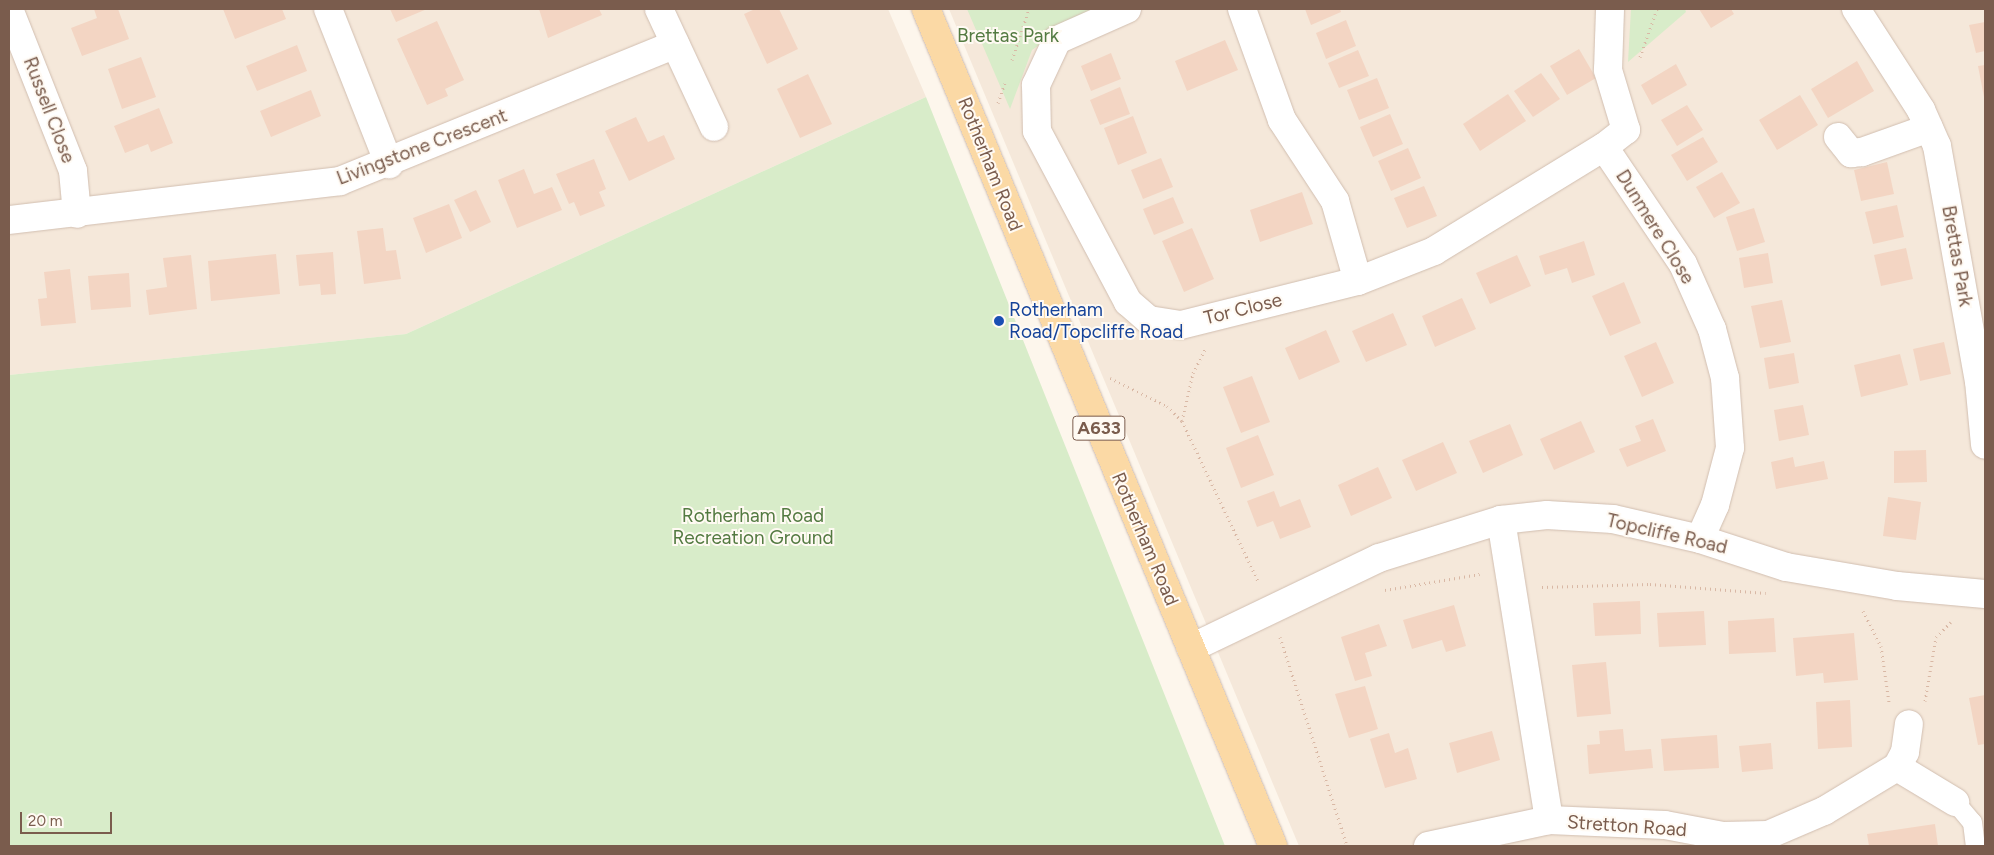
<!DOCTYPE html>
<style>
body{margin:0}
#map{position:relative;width:1994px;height:855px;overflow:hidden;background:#fdf6ec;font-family:Figtree,sans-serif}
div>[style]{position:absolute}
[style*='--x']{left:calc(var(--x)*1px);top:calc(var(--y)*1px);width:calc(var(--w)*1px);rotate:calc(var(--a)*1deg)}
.residential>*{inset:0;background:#f5e8da}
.green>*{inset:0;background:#d8ecc9}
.building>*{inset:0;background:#f3d5c3}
.path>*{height:3px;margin-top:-1.5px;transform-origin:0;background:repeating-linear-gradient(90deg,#d9b8a5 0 1px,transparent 0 5px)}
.roads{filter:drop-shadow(0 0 1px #d1beb0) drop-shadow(0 0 1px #d1beb0)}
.service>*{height:19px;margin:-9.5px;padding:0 9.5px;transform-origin:9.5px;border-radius:9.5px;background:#fff}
.minor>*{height:28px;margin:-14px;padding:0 14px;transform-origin:14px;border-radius:14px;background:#fff}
.primary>*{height:28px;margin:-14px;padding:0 14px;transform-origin:14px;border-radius:14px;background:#fbd9a5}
.dots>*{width:14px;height:14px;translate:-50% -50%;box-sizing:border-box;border:2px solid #fffaf3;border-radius:50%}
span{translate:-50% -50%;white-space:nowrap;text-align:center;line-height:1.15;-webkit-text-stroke:4px #fffaf3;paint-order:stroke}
.shield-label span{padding:1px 4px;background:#fffaf3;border:1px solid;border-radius:4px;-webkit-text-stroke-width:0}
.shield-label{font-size:18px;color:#7a5c4d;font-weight:700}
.park-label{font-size:19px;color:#537a41}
.street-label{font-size:19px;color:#7a5c4d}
.transit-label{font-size:19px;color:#164399}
.left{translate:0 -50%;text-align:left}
.frame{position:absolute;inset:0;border:10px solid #7a5c4d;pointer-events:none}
.scale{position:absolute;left:20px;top:812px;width:92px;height:22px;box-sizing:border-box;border:2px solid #7a5c4d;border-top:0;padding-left:6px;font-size:15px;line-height:18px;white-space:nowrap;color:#7a5c4d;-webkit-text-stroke:4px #fffaf3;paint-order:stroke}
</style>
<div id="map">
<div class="residential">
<div style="clip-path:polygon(9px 9px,888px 9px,926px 97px,406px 334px,9px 375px)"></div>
<div style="clip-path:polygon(949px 9px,1985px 9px,1985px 846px,1299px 846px)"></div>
</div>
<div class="green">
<div style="clip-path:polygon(967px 9px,1091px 9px,1032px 50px,1010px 109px)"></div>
<div style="clip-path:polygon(1631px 9px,1685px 9px,1686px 12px,1628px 62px)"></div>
<div style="clip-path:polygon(926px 97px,1225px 846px,9px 846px,9px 375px,406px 334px)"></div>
</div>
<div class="building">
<div style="clip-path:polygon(94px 9px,118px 9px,129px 39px,82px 56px,71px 28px,97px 18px)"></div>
<div style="clip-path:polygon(223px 9px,282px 9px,286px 19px,235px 39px)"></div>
<div style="clip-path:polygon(390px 9px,427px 9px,396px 22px)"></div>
<div style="clip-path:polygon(539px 9px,599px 9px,602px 15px,548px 38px)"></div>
<div style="clip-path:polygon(755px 9px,779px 9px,798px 49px,767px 64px,744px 14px)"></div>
<div style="clip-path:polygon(1305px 9px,1340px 9px,1341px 12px,1311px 25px)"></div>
<div style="clip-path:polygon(1699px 9px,1731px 9px,1734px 14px,1711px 28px)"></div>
<div style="clip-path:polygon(1346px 20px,1356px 46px,1326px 59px,1316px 33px)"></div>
<div style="clip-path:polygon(437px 21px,464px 80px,445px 89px,448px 96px,427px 105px,397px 39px)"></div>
<div style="clip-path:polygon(1985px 22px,1985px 51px,1976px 53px,1969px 25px)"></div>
<div style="clip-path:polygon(1225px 40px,1238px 70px,1187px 91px,1175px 61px)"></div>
<div style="clip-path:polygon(297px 45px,307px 71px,257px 91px,246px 66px)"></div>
<div style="clip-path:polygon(1579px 49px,1596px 78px,1567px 95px,1550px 66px)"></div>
<div style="clip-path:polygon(1358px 50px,1369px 76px,1339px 88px,1328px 63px)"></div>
<div style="clip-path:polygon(1111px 53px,1121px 79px,1091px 91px,1081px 66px)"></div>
<div style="clip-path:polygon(141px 57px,156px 97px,122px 109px,108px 69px)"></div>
<div style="clip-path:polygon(1857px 61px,1874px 91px,1828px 118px,1811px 89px)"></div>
<div style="clip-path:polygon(1676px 64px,1687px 85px,1652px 105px,1641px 85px)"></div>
<div style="clip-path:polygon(1985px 65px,1985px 97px,1984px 97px,1978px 66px)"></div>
<div style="clip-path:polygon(1541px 73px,1560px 99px,1533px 117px,1514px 91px)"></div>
<div style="clip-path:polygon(808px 74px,832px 124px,800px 138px,777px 89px)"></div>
<div style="clip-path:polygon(1377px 78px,1389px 108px,1359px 120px,1347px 90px)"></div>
<div style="clip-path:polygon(1120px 87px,1130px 114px,1100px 125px,1090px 100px)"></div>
<div style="clip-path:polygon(311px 90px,321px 116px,271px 137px,260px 111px)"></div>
<div style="clip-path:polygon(1508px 94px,1526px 121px,1480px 151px,1463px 124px)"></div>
<div style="clip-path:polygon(1800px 95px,1818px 125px,1777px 150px,1759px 120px)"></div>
<div style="clip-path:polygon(1687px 105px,1703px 130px,1677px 146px,1661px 120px)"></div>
<div style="clip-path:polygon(159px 108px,173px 143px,151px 152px,148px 144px,125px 153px,114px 126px)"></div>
<div style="clip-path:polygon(1390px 114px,1403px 144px,1373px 157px,1360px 127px)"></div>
<div style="clip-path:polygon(1133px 116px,1147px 153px,1118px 165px,1104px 128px)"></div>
<div style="clip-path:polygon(636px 117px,648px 142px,664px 135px,675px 159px,629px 181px,605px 131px)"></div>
<div style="clip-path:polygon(1703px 137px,1718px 162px,1687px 181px,1671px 155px)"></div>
<div style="clip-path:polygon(1408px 148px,1421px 178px,1391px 191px,1378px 161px)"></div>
<div style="clip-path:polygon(1161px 158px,1173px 187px,1143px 199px,1131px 170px)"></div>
<div style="clip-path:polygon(594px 159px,606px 189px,599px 192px,605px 206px,580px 216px,574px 202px,569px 204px,556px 174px)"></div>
<div style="clip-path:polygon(1887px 162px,1894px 194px,1861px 201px,1854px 170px)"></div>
<div style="clip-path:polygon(524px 169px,534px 194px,552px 187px,562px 210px,517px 228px,498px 180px)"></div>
<div style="clip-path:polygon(1722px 172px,1740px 203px,1714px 218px,1696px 187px)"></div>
<div style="clip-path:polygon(1424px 186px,1437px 216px,1407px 228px,1394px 198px)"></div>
<div style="clip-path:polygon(476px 190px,491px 222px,470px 232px,454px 200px)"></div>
<div style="clip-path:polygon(1302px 192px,1313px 224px,1260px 242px,1250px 210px)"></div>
<div style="clip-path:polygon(1173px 197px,1184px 223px,1154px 235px,1143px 209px)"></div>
<div style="clip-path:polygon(449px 204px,462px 238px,426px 253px,413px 218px)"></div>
<div style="clip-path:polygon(1897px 205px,1904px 237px,1873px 244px,1865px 212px)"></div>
<div style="clip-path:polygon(1754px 208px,1765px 242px,1737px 251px,1726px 217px)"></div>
<div style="clip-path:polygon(383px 228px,386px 251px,396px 250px,401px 279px,364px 284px,357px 231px)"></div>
<div style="clip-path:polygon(1192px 228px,1214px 279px,1184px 292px,1162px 241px)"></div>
<div style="clip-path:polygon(1584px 241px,1595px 275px,1572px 283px,1567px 268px,1545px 275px,1539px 256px)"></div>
<div style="clip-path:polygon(1906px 248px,1913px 279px,1881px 286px,1874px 255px)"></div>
<div style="clip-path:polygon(333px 252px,336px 294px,321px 295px,320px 284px,299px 286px,296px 255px)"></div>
<div style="clip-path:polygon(1768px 253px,1773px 283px,1744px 288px,1739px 258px)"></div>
<div style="clip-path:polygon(276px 254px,280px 294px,211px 301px,208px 261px)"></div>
<div style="clip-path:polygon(191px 255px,197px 309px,149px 315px,146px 290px,167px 287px,163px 258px)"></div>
<div style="clip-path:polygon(1517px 255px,1531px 286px,1490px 304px,1476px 273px)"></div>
<div style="clip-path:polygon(70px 269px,76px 323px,41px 326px,38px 299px,47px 298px,44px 272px)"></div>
<div style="clip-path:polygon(129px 273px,131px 307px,91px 310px,88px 276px)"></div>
<div style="clip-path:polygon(1624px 282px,1641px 323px,1610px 336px,1592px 296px)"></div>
<div style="clip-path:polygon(1462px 298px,1476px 329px,1435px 347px,1422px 316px)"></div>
<div style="clip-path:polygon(1782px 300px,1791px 342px,1760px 348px,1751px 306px)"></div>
<div style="clip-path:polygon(1393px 313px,1407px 345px,1366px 362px,1352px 331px)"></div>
<div style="clip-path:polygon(1326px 330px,1340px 362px,1299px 380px,1285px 348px)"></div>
<div style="clip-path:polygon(1656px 342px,1674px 383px,1642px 397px,1624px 356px)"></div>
<div style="clip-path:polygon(1944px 342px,1951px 374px,1920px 381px,1913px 349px)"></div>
<div style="clip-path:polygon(1794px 353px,1799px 383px,1769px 389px,1764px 358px)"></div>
<div style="clip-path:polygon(1900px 354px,1908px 385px,1861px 397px,1854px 365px)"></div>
<div style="clip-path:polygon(1252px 376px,1270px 422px,1241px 433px,1223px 387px)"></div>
<div style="clip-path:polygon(1803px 405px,1809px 435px,1779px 441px,1774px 410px)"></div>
<div style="clip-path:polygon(1653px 419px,1666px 451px,1627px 467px,1619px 449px,1641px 441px,1635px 426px)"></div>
<div style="clip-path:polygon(1581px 421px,1595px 452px,1554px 470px,1540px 439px)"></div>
<div style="clip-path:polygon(1510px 424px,1523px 455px,1483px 473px,1469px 441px)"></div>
<div style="clip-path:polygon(1258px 435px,1274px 475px,1241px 488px,1226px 448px)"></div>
<div style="clip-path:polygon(1443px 442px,1457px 473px,1416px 491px,1402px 460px)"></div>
<div style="clip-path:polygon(1926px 450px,1927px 482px,1894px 483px,1894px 451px)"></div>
<div style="clip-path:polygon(1793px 457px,1795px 467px,1824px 461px,1828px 479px,1776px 489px,1771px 462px)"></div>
<div style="clip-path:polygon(1378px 467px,1392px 498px,1351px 516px,1338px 485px)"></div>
<div style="clip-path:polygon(1274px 491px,1280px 507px,1300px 499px,1311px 527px,1280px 539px,1273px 521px,1257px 527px,1247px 501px)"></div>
<div style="clip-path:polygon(1888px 497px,1921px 502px,1916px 540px,1883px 536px)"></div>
<div style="clip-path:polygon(1640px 601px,1641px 634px,1595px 636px,1593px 603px)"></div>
<div style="clip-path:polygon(1454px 605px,1466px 646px,1446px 652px,1442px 640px,1412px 649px,1403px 620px)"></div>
<div style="clip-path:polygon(1704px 611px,1706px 645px,1659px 647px,1657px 613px)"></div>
<div style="clip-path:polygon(1774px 618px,1776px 652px,1729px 654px,1728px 621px)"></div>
<div style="clip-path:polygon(1379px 624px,1387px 646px,1365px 653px,1372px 676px,1355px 681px,1341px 637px)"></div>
<div style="clip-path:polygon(1854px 633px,1858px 680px,1824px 683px,1823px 673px,1796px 676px,1793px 638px)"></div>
<div style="clip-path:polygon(1606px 662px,1611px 714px,1577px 717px,1572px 665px)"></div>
<div style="clip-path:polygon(1365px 686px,1378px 729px,1349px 738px,1335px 694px)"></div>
<div style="clip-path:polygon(1985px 695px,1985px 744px,1978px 745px,1969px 698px)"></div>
<div style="clip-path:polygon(1850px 700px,1852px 747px,1818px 749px,1816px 702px)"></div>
<div style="clip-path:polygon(1623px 729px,1625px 751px,1651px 749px,1653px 768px,1589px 774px,1587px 745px,1600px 744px,1599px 731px)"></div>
<div style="clip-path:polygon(1492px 731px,1500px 760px,1457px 773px,1449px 743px)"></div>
<div style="clip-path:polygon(1389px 733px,1395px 753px,1408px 748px,1417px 779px,1385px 788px,1370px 739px)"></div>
<div style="clip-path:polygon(1717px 735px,1719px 768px,1664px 771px,1661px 739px)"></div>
<div style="clip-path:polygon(1771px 743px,1773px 769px,1742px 772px,1739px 746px)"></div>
<div style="clip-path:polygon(1935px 824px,1938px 846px,1869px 846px,1867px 834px)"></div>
</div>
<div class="path">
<div style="--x:1640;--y:57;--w:51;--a:-70.5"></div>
<div style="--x:1012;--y:60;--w:54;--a:-71.6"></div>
<div style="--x:998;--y:103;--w:21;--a:-71"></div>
<div style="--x:1110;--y:378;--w:64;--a:26.2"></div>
<div style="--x:1167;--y:406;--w:21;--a:45"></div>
<div style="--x:1182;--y:421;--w:49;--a:-77.1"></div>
<div style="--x:1193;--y:373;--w:27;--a:-63"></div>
<div style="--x:1182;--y:421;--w:179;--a:64.6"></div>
<div style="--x:1542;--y:587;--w:108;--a:-1.6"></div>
<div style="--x:1650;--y:584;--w:116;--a:4.4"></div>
<div style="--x:1385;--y:590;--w:96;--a:-9.6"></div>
<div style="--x:1863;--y:611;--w:39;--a:63"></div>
<div style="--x:1881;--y:646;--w:57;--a:81.9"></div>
<div style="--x:1280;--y:637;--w:219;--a:72.2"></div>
<div style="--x:1925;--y:701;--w:65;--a:-80.2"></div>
<div style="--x:1936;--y:637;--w:21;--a:-45"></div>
</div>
<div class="roads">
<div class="service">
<div style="--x:1955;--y:802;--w:26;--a:50"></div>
<div style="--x:1972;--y:822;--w:24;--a:83"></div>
</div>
<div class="minor">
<div style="--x:9;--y:9;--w:174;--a:68.4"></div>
<div style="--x:73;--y:171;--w:43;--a:84.7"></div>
<div style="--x:328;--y:9;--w:167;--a:68.5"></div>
<div style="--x:659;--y:9;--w:130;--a:65"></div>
<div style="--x:1127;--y:9;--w:77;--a:156.1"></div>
<div style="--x:1057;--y:40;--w:50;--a:115"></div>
<div style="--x:1036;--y:85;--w:46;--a:88.8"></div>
<div style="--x:1037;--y:131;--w:194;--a:62"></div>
<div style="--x:1128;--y:302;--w:28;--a:41"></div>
<div style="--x:1149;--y:320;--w:32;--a:9"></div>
<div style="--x:1181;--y:325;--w:182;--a:-14"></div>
<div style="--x:1358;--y:281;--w:82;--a:-21.5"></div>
<div style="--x:1434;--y:251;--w:199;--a:-31.5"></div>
<div style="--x:1604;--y:147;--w:28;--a:-38"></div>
<div style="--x:1626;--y:130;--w:63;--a:-106.7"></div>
<div style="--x:1608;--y:70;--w:61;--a:-88.1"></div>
<div style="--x:1242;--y:9;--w:118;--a:70.2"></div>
<div style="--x:1282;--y:120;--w:97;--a:56.8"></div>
<div style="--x:1335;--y:201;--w:83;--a:74"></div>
<div style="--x:1856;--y:9;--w:120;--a:57.2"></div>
<div style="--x:1921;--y:110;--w:39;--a:66"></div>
<div style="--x:1937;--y:146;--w:239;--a:79.9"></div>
<div style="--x:1979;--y:381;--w:64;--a:84.6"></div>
<div style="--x:1838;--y:137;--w:21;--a:51"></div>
<div style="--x:1851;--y:153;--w:11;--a:-5"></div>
<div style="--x:1862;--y:152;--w:71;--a:-19.7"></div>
<div style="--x:1604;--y:147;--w:141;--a:56"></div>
<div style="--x:1683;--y:264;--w:71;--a:66"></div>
<div style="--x:1712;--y:329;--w:51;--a:75.1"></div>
<div style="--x:1725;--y:378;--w:70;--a:85.9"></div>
<div style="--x:1730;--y:448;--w:59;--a:104.7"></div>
<div style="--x:1715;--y:505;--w:37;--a:114"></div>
<div style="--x:9;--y:220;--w:333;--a:-6.7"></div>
<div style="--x:340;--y:181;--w:362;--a:-22.2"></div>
<div style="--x:1501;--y:520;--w:304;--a:80.9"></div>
<div style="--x:1191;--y:648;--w:208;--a:-25.6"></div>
<div style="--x:1379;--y:558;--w:128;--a:-17.3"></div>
<div style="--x:1501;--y:520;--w:46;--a:-6.2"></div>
<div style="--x:1547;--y:515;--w:66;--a:3.5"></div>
<div style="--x:1613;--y:519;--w:89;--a:12.9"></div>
<div style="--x:1700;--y:539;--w:90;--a:18"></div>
<div style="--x:1786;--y:567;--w:113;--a:9.7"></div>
<div style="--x:1897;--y:586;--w:88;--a:5.2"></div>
<div style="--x:1897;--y:767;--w:68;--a:31.1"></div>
<div style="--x:1428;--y:846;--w:124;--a:-12.1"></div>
<div style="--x:1549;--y:820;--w:116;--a:2.5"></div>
<div style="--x:1665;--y:825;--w:59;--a:10.7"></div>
<div style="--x:1723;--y:836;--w:45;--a:-1.3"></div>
<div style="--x:1768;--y:835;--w:61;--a:-23.2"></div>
<div style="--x:1824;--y:811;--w:85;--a:-31.1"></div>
<div style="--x:1897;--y:767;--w:17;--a:-62"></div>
<div style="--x:1905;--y:752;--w:28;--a:-82"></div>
</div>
<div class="primary">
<div style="--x:926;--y:9;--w:906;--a:67.48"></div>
</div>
</div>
<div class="dots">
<div style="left:999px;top:321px;background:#1a4fb4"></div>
</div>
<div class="shield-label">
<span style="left:1099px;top:428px">A633</span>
</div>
<div class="park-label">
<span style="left:1008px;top:36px">Brettas Park</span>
<span style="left:753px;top:527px">Rotherham Road<br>Recreation Ground</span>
</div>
<div class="street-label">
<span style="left:49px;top:110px;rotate:69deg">Russell Close</span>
<span style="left:422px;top:147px;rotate:-21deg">Livingstone Crescent</span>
<span style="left:990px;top:164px;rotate:68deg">Rotherham Road</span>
<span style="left:1655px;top:227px;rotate:58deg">Dunmere Close</span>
<span style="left:1957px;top:256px;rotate:80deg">Brettas Park</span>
<span style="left:1243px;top:309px;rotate:-14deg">Tor Close</span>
<span style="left:1667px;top:534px;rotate:13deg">Topcliffe Road</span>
<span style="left:1145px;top:539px;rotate:67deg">Rotherham Road</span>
<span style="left:1627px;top:826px;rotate:4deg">Stretton Road</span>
</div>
<div class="transit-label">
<span class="left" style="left:1009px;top:321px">Rotherham<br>Road/Topcliffe Road</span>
</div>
<div class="frame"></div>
<div class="scale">20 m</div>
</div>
